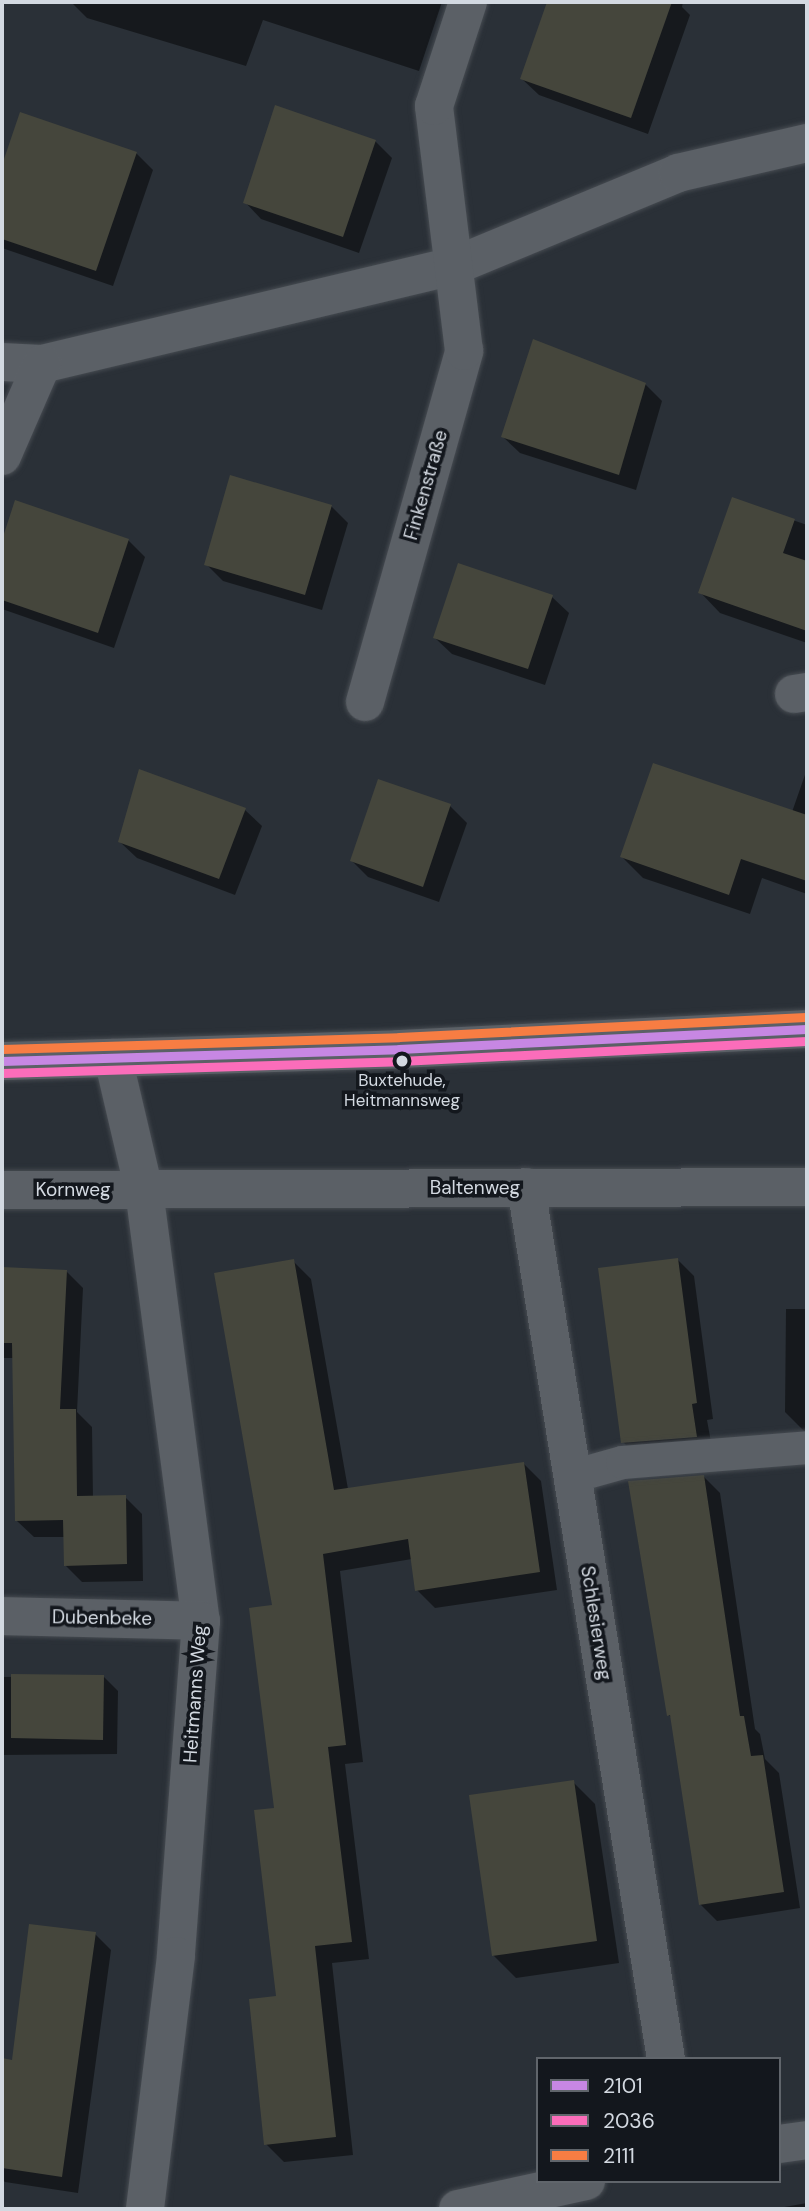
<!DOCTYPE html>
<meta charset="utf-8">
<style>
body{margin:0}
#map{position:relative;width:809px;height:2211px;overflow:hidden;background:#2a3037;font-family:"DM Sans",sans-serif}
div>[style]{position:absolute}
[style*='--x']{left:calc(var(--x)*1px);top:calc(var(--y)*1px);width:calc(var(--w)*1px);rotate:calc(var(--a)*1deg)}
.shadow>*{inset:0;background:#0007}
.building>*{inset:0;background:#45463c}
.roads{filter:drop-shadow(0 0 2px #464b51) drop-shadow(0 0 2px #464b51)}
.lane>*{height:33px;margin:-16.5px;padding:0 16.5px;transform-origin:16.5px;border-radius:16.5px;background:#5b6066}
.street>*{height:38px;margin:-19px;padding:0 19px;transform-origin:19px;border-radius:19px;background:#5b6066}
.secondary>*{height:38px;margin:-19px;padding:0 19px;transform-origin:19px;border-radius:19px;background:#5b6066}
.bus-1>*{height:9px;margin:-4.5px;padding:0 4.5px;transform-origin:4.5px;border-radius:4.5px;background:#c787e3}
.bus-2>*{height:9px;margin:-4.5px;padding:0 4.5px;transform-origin:4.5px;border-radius:4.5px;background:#fb6dba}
.bus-3>*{height:9px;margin:-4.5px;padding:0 4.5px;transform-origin:4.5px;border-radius:4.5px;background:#f77d43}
.dots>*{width:19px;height:19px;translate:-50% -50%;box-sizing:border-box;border:4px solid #13171d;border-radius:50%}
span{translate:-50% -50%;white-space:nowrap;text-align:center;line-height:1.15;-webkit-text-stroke:7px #13171d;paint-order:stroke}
.bus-label{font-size:17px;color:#d3d9e1}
.street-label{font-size:19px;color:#d3d9e1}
.frame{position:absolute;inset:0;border:4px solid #d3d9e1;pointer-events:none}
.legend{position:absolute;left:536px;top:2057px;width:245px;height:126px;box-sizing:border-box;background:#13171d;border:2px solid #60656b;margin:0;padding:9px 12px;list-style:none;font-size:21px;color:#d3d9e1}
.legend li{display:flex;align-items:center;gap:14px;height:35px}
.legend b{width:35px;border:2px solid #60656b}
</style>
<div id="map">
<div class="shadow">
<div style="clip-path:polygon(71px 2px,442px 2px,419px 71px,263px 20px,246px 66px,87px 18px)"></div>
<div style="clip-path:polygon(549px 2px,683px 2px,682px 7px,690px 15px,648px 134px,539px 95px,522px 79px)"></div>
<div style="clip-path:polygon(21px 114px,136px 153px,153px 170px,113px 286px,2px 248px,2px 171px)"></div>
<div style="clip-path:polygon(375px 141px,392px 158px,359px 253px,261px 219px,245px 202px)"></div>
<div style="clip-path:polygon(645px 384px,662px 401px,636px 490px,520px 453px,503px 437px)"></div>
<div style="clip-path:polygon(733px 499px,807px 525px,807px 643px,720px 613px,700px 592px)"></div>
<div style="clip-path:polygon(16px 502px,128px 540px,145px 557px,114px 648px,2px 609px,2px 545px)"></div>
<div style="clip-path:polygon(331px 506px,348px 523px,322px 610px,223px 581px,206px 564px)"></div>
<div style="clip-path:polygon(552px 597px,569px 613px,545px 685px,452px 654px,435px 638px)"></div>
<div style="clip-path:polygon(807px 769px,807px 894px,762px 878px,750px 914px,643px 878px,622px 857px,792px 812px)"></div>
<div style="clip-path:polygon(450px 806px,467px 823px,439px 902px,368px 877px,352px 861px)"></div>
<div style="clip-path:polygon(245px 810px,262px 826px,235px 895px,137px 858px,120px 842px)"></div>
<div style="clip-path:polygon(677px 1259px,694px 1276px,713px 1419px,707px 1420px,713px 1453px,640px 1459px,623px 1442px)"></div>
<div style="clip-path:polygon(293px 1261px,311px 1279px,348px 1489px,523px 1463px,541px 1481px,557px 1590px,435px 1608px,417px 1590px,412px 1559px,340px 1571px,363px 1762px,345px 1764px,369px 1959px,332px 1963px,353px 2155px,284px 2162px,266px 2144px,278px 1998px,274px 1607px)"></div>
<div style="clip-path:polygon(2px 1268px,66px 1271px,83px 1288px,77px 1412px,92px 1427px,93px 1498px,125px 1497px,142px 1514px,143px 1581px,82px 1582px,65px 1565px,65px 1537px,34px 1537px,17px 1521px,14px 1358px,2px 1358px)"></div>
<div style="clip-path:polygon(786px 1309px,807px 1309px,807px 1434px,785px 1412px)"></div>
<div style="clip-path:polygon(703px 1476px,720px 1493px,755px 1729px,760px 1734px,765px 1759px,779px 1773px,800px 1908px,717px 1921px,700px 1904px,672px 1718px,669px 1715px)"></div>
<div style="clip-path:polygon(103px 1676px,118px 1691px,117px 1754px,2px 1755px,2px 1677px)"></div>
<div style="clip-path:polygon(573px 1782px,595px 1804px,619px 1963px,516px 1978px,493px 1955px)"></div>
<div style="clip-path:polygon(95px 1934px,111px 1950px,78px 2193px,5px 2182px,2px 2179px,4px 2060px,14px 2062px)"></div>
<div style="clip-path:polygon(807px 2203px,807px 2209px,773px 2209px)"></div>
</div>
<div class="building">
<div style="clip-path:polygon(547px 2px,672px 2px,631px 118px,520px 79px)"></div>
<div style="clip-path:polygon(275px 105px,376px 140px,343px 237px,243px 203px)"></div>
<div style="clip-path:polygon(20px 112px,137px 152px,96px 271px,2px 239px,2px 165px)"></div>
<div style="clip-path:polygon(533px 339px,646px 383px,619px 475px,501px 437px)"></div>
<div style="clip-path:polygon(230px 475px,332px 505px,305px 595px,204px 565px)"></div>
<div style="clip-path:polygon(732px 497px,795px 519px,783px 553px,807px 561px,807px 631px,698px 593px)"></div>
<div style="clip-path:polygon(15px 500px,129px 539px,98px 633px,2px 600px,2px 540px)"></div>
<div style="clip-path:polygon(458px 563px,553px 595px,528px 669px,433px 638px)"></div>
<div style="clip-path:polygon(653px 763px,807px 815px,807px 881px,741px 859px,729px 895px,620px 857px)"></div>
<div style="clip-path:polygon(139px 769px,246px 808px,219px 879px,118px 842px)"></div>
<div style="clip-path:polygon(378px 779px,451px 804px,423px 887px,350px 861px)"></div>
<div style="clip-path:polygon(678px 1258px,697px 1403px,692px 1404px,697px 1437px,621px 1443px,598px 1268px)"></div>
<div style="clip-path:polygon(294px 1259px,334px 1490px,524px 1462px,540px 1572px,415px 1591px,408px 1539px,323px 1554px,346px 1745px,328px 1747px,352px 1942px,315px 1946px,336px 2137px,264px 2145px,249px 1999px,276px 1996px,254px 1810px,274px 1808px,249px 1608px,272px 1605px,214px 1273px)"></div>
<div style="clip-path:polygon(2px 1267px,67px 1270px,60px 1409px,76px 1409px,77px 1496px,126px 1495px,127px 1564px,64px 1566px,63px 1520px,15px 1521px,12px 1343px,2px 1343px)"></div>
<div style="clip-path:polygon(704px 1475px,740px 1716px,744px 1716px,751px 1756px,763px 1755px,784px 1892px,699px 1905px,670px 1715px,667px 1716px,628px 1481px)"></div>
<div style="clip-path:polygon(11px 1674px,104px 1675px,103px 1740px,11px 1738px)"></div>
<div style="clip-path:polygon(574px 1780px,597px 1941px,492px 1956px,469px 1795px)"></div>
<div style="clip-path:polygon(29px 1924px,96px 1932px,62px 2177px,2px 2168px,2px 2058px,12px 2060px)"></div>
</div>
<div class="roads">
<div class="lane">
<div style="--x:572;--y:1476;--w:52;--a:-15.6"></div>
<div style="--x:622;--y:1462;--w:186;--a:-4.6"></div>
</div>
<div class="street">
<div style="--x:2;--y:362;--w:40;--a:2.9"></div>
<div style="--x:42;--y:364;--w:423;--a:-13.4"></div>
<div style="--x:454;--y:266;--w:243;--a:-22.5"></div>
<div style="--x:678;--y:173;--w:132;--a:-13.1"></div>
<div style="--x:2;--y:456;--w:100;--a:-66.5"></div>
<div style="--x:794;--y:694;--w:13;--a:-9"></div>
<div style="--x:365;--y:702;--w:365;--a:-74.2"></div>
<div style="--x:464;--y:351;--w:247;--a:-97"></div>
<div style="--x:434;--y:106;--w:109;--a:-71.9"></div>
<div style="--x:113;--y:1058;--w:136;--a:76.8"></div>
<div style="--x:144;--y:1190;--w:435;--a:82.5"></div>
<div style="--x:201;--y:1621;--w:336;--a:94.3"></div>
<div style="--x:176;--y:1956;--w:255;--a:97"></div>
<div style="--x:526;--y:1187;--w:883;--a:80.88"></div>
<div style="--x:2;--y:1190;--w:805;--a:-0.21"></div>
<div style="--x:2;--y:1616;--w:199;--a:1.4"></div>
<div style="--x:779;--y:2144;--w:28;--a:-8"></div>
<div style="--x:458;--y:2209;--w:131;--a:-12.3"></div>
</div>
<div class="secondary">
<div style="--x:2;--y:1061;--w:397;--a:-1.7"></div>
<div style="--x:399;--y:1049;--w:408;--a:-2.8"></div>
</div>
</div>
<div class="bus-1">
<div style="--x:2;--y:1061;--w:397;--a:-1.7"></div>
<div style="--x:399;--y:1049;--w:408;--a:-2.8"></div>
</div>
<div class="bus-2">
<div style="--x:2;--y:1073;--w:398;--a:-1.7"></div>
<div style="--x:400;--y:1061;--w:407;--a:-2.8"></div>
</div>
<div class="bus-3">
<div style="--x:2;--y:1049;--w:397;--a:-1.7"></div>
<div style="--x:399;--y:1037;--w:407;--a:-2.8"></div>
</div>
<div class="dots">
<div style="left:402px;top:1061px;background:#d3d9e1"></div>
</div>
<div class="bus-label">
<span style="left:402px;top:1091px">Buxtehude,<br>Heitmannsweg</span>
</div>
<div class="street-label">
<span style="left:426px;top:485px;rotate:-74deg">Finkenstraße</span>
<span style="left:475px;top:1188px">Baltenweg</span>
<span style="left:73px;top:1190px">Kornweg</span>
<span style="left:102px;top:1618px;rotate:1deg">Dubenbeke</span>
<span style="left:596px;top:1623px;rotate:81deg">Schlesierweg</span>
<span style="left:195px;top:1694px;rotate:-86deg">Heitmanns Weg</span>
</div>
<div class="frame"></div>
<ul class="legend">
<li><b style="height:9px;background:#c787e3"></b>2101</li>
<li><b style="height:9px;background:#fb6dba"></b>2036</li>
<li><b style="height:9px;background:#f77d43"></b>2111</li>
</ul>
</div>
